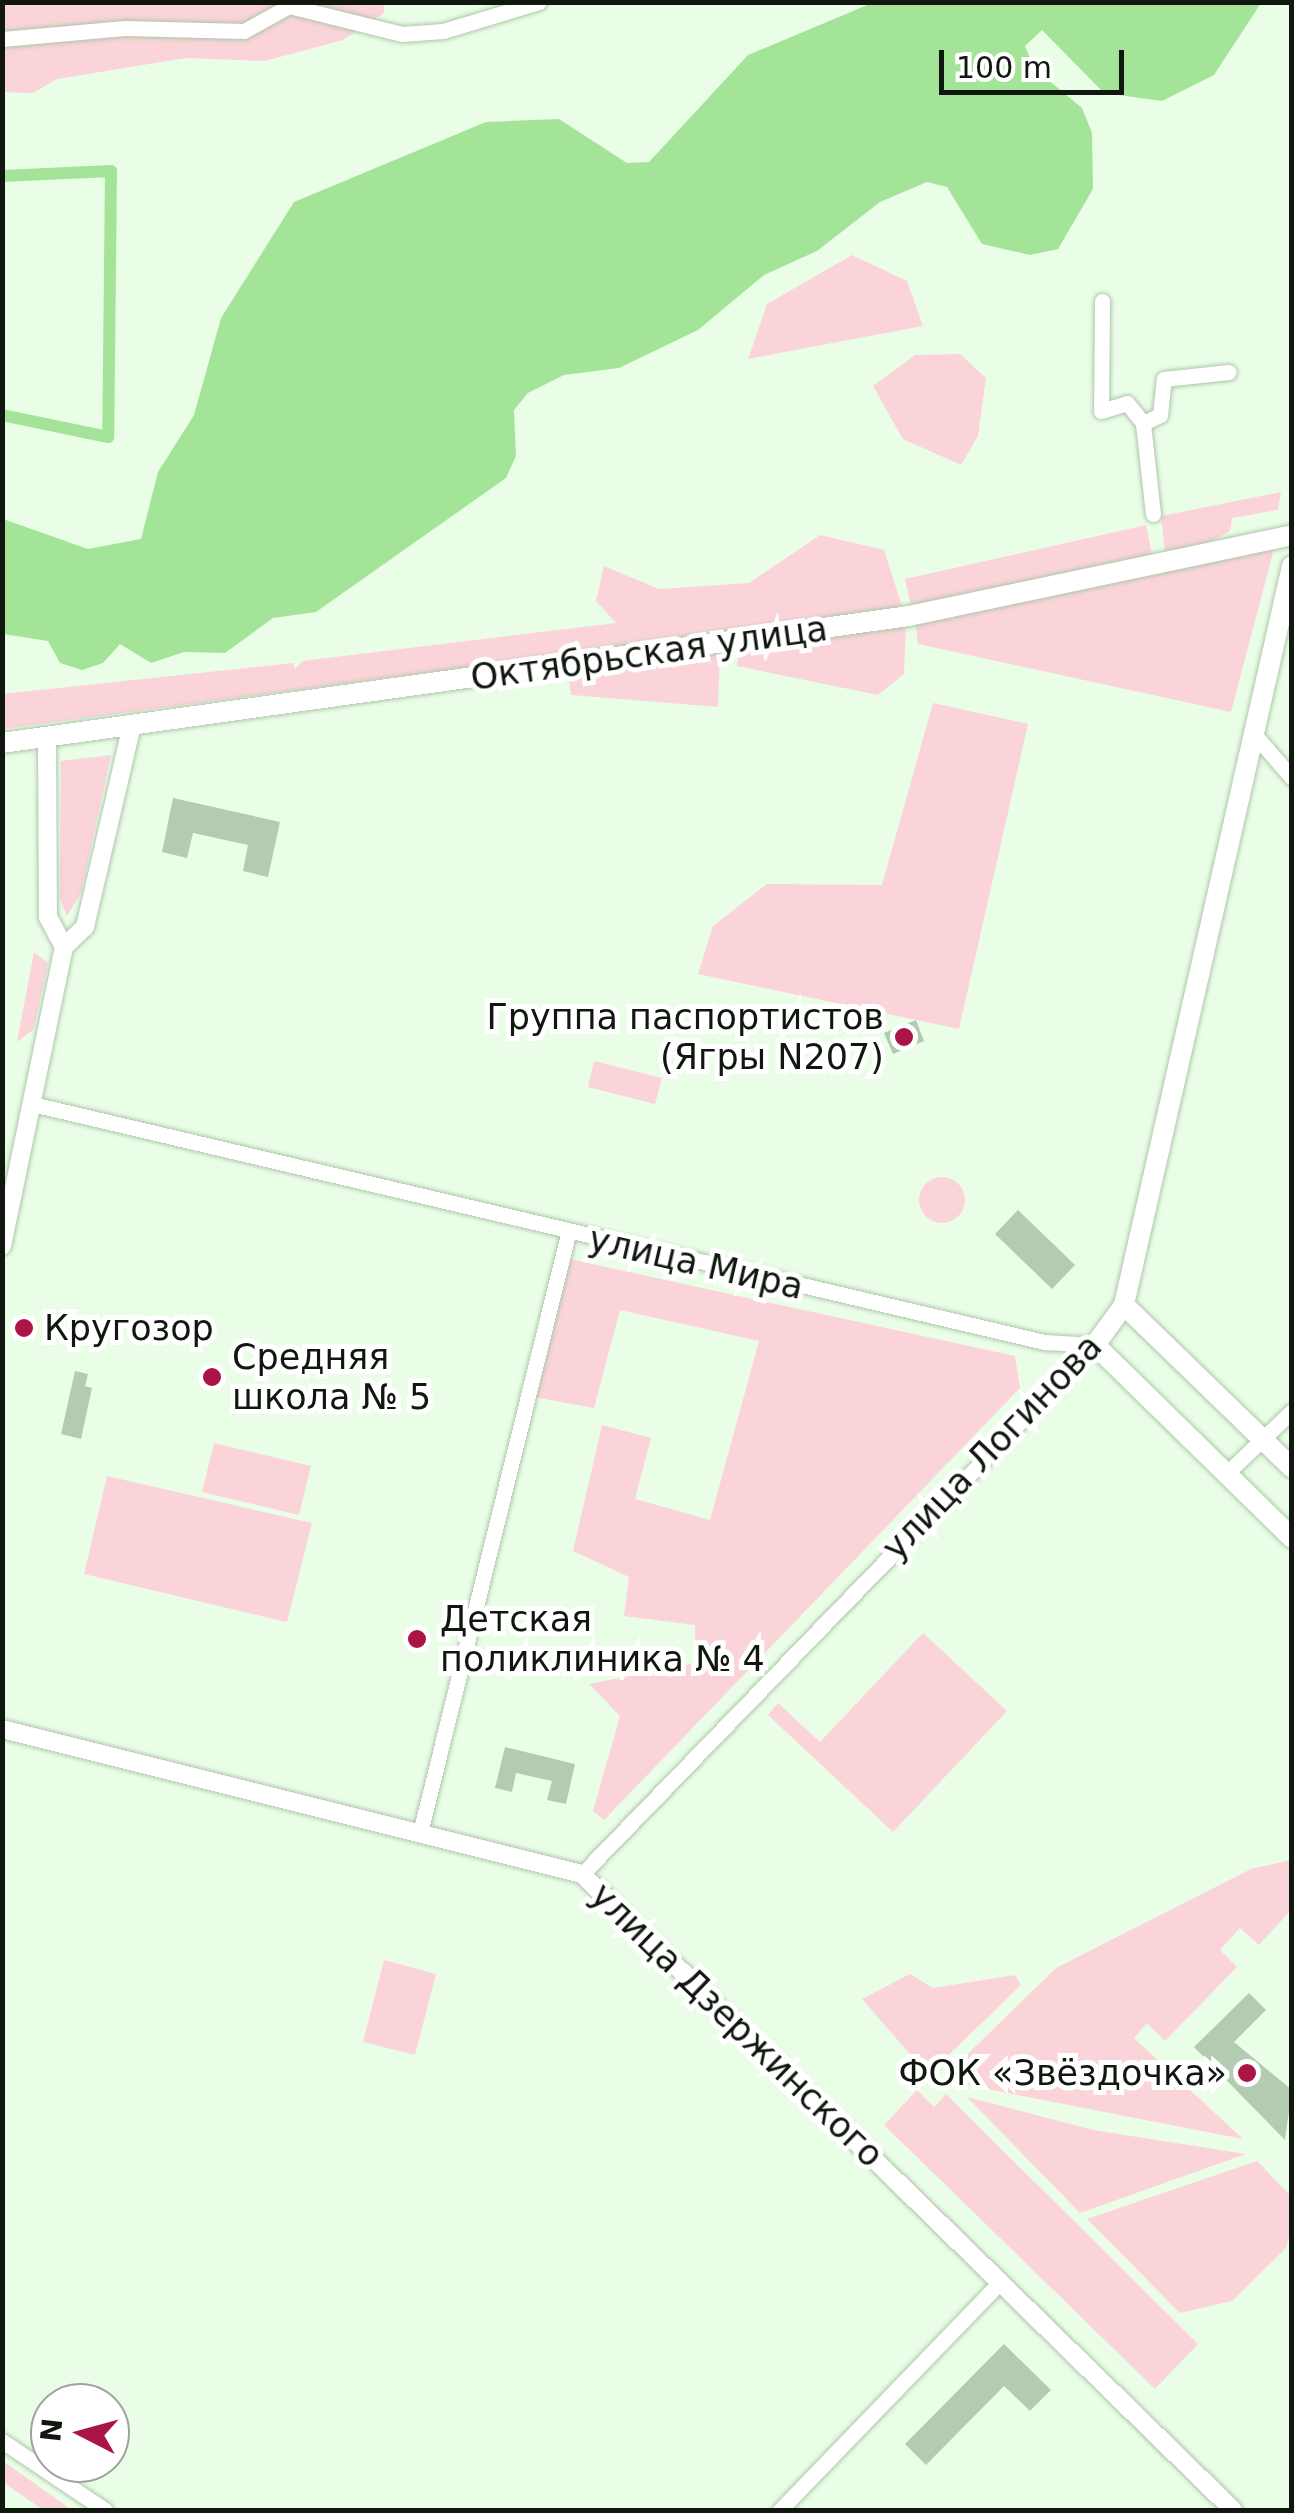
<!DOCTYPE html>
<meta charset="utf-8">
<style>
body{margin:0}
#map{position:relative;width:1294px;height:2513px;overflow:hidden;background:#eafee7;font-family:"DejaVu Sans",sans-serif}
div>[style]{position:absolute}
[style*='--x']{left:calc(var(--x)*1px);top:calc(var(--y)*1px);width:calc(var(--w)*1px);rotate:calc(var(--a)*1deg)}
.green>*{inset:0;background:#fbd4d9}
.round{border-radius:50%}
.water>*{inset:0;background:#a3e499}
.canal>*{height:12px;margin:-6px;padding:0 6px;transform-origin:6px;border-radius:6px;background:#a3e499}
.building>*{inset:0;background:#b3cbb0}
.roads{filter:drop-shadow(0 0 2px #afc6ab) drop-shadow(0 0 2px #afc6ab)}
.minor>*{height:15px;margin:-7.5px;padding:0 7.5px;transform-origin:7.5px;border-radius:7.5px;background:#fff}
.tertiary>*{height:18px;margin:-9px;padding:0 9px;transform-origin:9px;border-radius:9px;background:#fff}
.secondary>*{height:20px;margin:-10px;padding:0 10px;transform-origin:10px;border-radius:10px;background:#fff}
.dots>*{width:28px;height:28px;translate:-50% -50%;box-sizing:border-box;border:5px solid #fff;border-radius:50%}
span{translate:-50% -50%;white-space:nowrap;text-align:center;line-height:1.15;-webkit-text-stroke:10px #fff;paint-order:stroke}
.street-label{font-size:35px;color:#0f170e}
.poi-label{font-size:35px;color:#0f170e}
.right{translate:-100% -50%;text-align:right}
.left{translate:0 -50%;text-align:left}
.frame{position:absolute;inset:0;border:5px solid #0f170e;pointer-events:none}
.north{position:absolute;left:30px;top:2383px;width:100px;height:100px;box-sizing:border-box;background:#fff;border:2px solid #9fa29f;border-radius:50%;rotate:276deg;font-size:28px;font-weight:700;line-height:40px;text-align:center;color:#0f170e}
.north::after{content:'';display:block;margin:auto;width:35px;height:45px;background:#aa1545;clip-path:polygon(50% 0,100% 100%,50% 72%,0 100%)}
.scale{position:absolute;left:939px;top:50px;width:185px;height:45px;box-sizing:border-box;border:5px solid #0f170e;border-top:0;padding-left:12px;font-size:30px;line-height:35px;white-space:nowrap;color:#0f170e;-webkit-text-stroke:8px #fff;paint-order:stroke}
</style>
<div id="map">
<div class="green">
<div style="clip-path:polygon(3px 3px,384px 3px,384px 13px,343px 40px,265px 61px,186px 58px,57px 79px,33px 93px,3px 92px)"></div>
<div style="clip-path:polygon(852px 255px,907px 281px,923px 326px,748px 359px,767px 304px)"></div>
<div style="clip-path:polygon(960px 354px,986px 378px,978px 436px,961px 465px,903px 439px,873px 386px,915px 355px)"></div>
<div style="clip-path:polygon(1281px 492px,1278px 510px,1232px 518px,1230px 531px,1208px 543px,1165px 551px,1161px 516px)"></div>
<div style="clip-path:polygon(1146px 525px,1152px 555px,911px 607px,905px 579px)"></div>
<div style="clip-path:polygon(820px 535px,884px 550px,903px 609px,3px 729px,2px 694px,293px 663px,295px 669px,302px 661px,616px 623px,596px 601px,604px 566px,659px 589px,749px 583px)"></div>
<div style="clip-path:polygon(1275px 545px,1231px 712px,918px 644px,915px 619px)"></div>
<div style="clip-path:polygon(906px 621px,904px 674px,878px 695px,737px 666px,738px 646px)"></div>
<div style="clip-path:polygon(720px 648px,718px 707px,571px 695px,567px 671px)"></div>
<div style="clip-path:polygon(933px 703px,1028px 724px,959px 1029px,698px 974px,713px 926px,767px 884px,882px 885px)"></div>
<div style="clip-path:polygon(111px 755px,81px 893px,67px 916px,60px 899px,61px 761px)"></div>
<div style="clip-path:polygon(34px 952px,48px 963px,34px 1029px,17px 1042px)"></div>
<div style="clip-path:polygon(594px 1061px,662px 1078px,655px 1104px,588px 1087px)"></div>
<div class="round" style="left:919px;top:1177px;width:46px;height:46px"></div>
<div style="clip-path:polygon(569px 1259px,1015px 1356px,1020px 1388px,604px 1820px,593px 1811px,620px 1716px,589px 1684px,696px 1663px,695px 1625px,624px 1616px,629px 1577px,573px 1551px,602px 1425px,651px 1438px,635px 1499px,710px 1520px,759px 1341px,620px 1310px,594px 1408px,534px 1397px)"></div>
<div style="clip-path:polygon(214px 1443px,311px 1466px,299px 1515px,202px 1492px)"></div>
<div style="clip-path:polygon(107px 1476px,312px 1523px,287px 1622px,84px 1574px)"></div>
<div style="clip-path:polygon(923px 1633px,1007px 1711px,893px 1832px,768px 1715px,778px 1703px,820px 1742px)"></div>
<div style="clip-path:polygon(1291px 1860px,1291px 1910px,1259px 1945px,1240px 1928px,1220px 1950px,1237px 1967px,1165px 2041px,1147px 2023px,1134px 2038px,1243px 2139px,941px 2080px,1056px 1968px,1251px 1869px)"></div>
<div style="clip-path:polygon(384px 1960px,436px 1974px,415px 2055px,363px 2042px)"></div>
<div style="clip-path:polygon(910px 1974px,933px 1988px,1015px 1975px,1021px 1985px,928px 2075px,862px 1999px)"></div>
<div style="clip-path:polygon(917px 2090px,934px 2107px,946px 2094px,1198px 2344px,1155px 2389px,884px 2125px)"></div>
<div style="clip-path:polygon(967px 2097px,1093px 2130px,1246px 2154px,1080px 2213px)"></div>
<div style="clip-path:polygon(1257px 2161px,1290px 2195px,1291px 2229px,1286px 2248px,1232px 2301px,1180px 2313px,1087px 2219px)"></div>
<div style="clip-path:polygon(3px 2461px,72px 2510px,43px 2510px,3px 2482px)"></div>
</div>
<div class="water">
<div style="clip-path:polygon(872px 3px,1261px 3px,1214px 75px,1162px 101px,1104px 93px,1042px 30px,1025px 46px,1035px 69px,1082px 108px,1092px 133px,1093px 189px,1058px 249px,1030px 255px,982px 244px,947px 187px,927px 182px,880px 202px,817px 251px,764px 275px,698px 330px,619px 368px,564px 375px,528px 393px,514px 410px,516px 456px,506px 478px,316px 612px,273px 618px,225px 653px,184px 652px,151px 663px,120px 644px,103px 663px,82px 670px,60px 663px,48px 641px,3px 634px,3px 519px,88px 549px,141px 539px,158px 472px,194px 415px,221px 318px,294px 202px,486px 122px,559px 119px,627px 163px,649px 162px,748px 55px)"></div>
</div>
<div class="canal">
<div style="--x:2;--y:176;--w:109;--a:-2.6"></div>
<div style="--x:111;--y:171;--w:266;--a:90.6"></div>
<div style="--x:108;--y:437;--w:108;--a:-168.3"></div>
</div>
<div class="building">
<div style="clip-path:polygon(173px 798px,280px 822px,268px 877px,243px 871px,248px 845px,193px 833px,187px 858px,162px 852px)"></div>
<div style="clip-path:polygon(916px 1020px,924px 1041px,893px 1054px,884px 1033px)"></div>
<div style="clip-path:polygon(1018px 1210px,1075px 1265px,1052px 1289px,995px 1234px)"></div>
<div style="clip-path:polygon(75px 1371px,88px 1374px,85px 1386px,92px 1388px,81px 1439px,61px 1434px)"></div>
<div style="clip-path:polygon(505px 1747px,575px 1764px,566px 1804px,547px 1800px,552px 1781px,516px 1773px,512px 1792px,495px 1788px)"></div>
<div style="clip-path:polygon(1249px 1993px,1266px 2010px,1234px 2042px,1292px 2090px,1285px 2140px,1194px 2047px)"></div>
<div style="clip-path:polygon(1004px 2344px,1051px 2390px,1030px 2411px,1004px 2386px,926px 2465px,905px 2444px)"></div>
</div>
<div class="roads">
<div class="minor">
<div style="--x:2;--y:39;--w:123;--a:-5.1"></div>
<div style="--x:125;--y:28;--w:119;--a:1.4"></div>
<div style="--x:244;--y:31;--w:51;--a:-29.1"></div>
<div style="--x:289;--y:6;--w:116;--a:13.9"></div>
<div style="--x:402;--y:34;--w:41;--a:-4.2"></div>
<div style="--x:443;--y:31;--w:100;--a:-16.8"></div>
<div style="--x:1102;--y:301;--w:110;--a:90.5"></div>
<div style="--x:1101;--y:411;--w:27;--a:-17"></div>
<div style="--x:1127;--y:403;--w:26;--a:51"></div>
<div style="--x:1153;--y:514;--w:92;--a:-96.3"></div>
<div style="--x:1143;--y:423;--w:19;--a:-25"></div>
<div style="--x:1160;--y:415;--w:36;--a:-84"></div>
<div style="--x:1164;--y:379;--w:65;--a:-6.1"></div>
<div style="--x:1254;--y:734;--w:58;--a:49.2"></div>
<div style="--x:32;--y:1104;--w:1040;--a:13.23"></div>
<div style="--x:1044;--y:1342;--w:51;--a:3.4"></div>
<div style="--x:1226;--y:1474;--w:91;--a:-43.7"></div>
<div style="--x:420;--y:1833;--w:617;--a:-76.12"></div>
<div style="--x:582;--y:1874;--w:737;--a:-45.88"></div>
<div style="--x:2;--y:2441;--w:124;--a:33.8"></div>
<div style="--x:780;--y:2510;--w:315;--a:-46"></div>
</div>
<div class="tertiary">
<div style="--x:47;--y:737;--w:180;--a:89.7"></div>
<div style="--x:48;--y:917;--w:34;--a:62"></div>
<div style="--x:2;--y:1246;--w:305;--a:-78.3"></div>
<div style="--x:64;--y:947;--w:29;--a:-44"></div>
<div style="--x:85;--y:927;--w:207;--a:-76.9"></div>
<div style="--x:2;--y:1729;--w:598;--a:14.04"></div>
<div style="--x:582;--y:1874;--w:910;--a:44.33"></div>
</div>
<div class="secondary">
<div style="--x:1292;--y:566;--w:758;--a:102.81"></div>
<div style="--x:1124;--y:1305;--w:49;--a:125.9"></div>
<div style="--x:1095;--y:1345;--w:276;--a:44.4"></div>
<div style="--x:2;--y:743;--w:916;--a:-7.97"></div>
<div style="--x:909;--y:616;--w:391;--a:-11.9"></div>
<div style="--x:1124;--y:1305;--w:234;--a:44.1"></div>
</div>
</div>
<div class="dots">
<div style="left:904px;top:1037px;background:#aa1545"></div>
<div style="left:24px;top:1328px;background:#aa1545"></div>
<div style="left:212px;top:1377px;background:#aa1545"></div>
<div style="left:417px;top:1639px;background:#aa1545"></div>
<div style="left:1247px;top:2073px;background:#aa1545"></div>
</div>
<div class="street-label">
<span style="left:649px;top:653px;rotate:-8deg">Октябрьская улица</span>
<span style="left:696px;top:1263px;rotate:13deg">улица Мира</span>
<span style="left:992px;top:1447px;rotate:-46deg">улица Логинова</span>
<span style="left:737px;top:2025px;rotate:44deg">улица Дзержинского</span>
</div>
<div class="poi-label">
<span class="right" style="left:884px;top:1037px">Группа паспортистов<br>(Ягры N207)</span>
<span class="left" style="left:44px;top:1328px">Кругозор</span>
<span class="left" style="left:232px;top:1377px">Средняя<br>школа № 5</span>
<span class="left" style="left:440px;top:1639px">Детская<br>поликлиника № 4</span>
<span class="right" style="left:1227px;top:2073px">ФОК «Звёздочка»</span>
</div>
<div class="frame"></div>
<div class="north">N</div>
<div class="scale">100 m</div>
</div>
